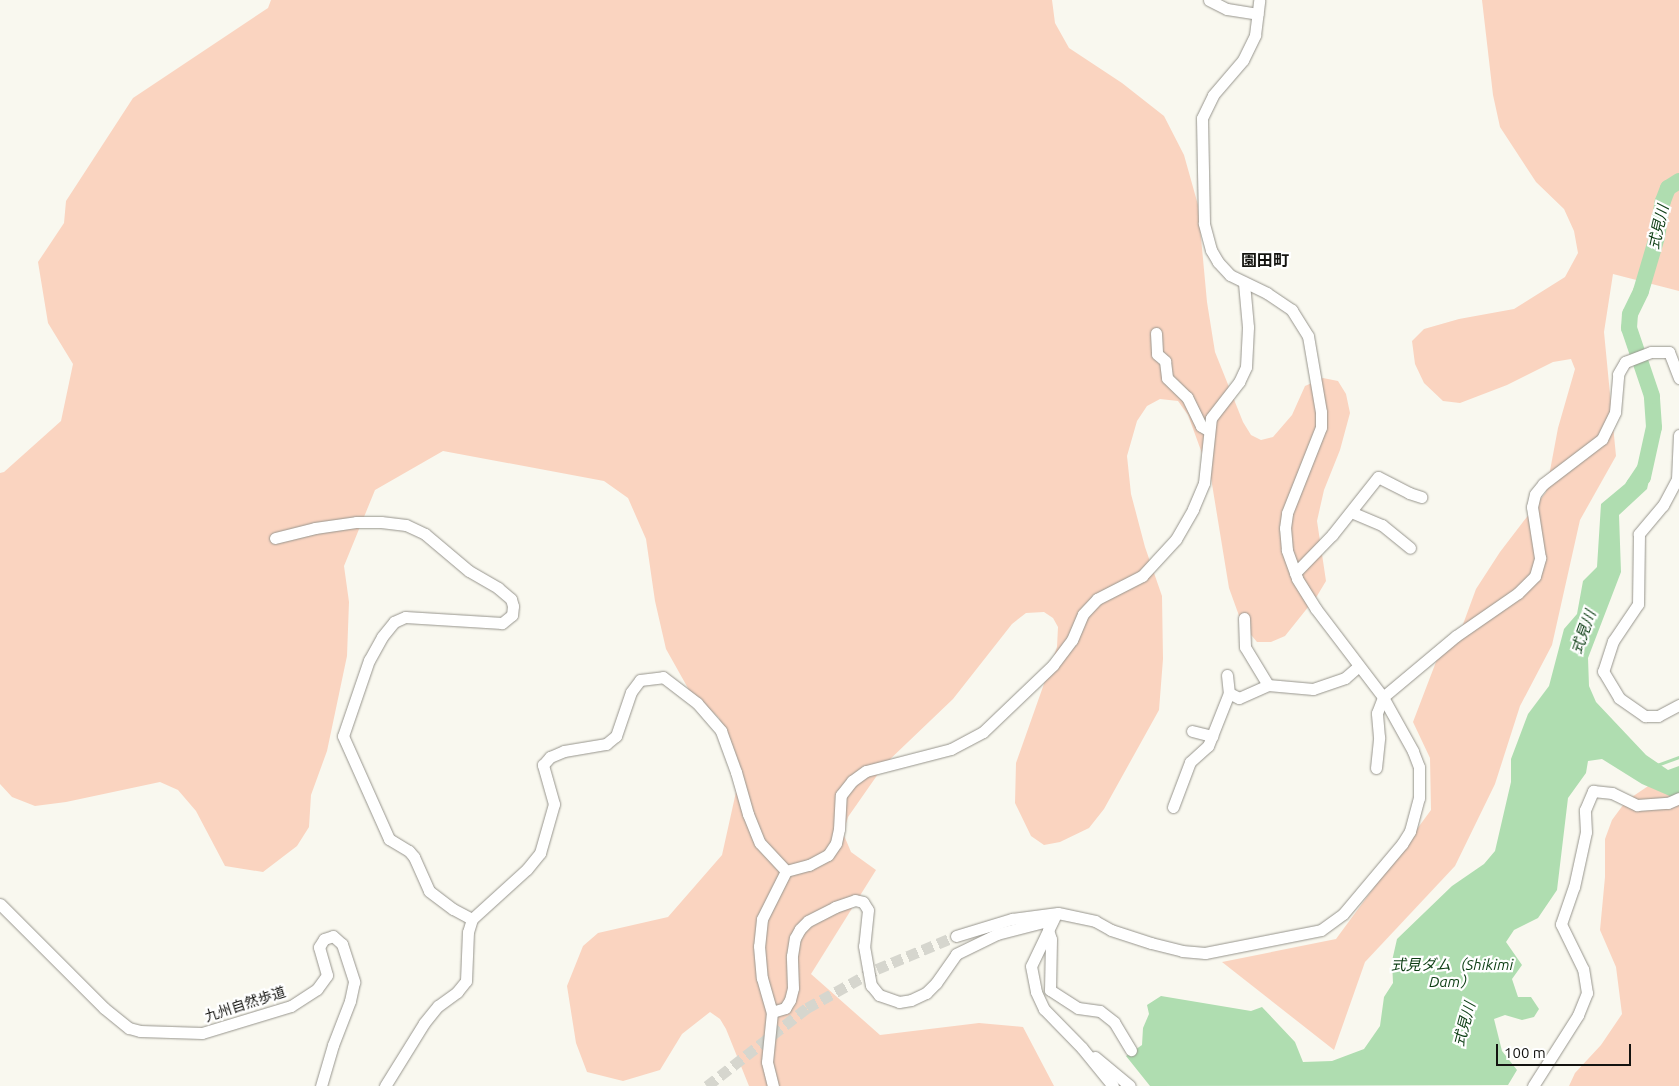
<!DOCTYPE html>
<meta charset="utf-8">
<style>
body{margin:0}
#map{position:relative;width:1679px;height:1086px;overflow:hidden;background:#f9f8ef;font-family:Ubuntu,"Noto Sans JP",sans-serif}
div>[style]{position:absolute}
[style*='--x']{left:calc(var(--x)*1px);top:calc(var(--y)*1px);width:calc(var(--w)*1px);rotate:calc(var(--a)*1deg)}
.green>*{inset:0;background:#fad4c0}
.water>*{inset:0;background:#afddb0}
.stream>*{height:2.5px;margin:-1.25px;padding:0 1.25px;transform-origin:1.25px;border-radius:1.25px;background:#afddb0}
.river>*{height:16px;margin:-8px;padding:0 8px;transform-origin:8px;border-radius:8px;background:#afddb0}
.minor-tunnel>*{height:11px;margin-top:-5.5px;transform-origin:0;background:repeating-linear-gradient(90deg,#d6d6ce 0 11px,transparent 0 16.5px)}
.roads{filter:drop-shadow(0 0 1px #97958d) drop-shadow(0 0 1px #97958d)}
.minor>*{height:11px;margin:-5.5px;padding:0 5.5px;transform-origin:5.5px;border-radius:5.5px;background:#fff}
span{translate:-50% -50%;white-space:nowrap;text-align:center;line-height:1.15;-webkit-text-stroke:4.5px #fff;paint-order:stroke}
.street-label{font-size:14px;color:#131310}
.water-label{font-size:15px;color:#0c3d13;font-style:italic}
.quarter-label{font-size:16px;color:#131310;font-weight:700}
.scale{position:absolute;left:1496px;top:1044px;width:135px;height:22px;box-sizing:border-box;border:2px solid #131310;border-top:0;padding-left:6px;font-size:15px;line-height:18px;white-space:nowrap;color:#131310;-webkit-text-stroke:4px #fff;paint-order:stroke}
</style>
<div id="map">
<div class="green">
<div style="clip-path:polygon(271px 0,1052px 0,1055px 23px,1069px 48px,1122px 83px,1164px 116px,1184px 155px,1198px 205px,1207px 302px,1215px 352px,1243px 422px,1251px 435px,1261px 440px,1273px 437px,1292px 415px,1305px 386px,1323px 378px,1338px 381px,1346px 394px,1350px 413px,1340px 450px,1324px 490px,1317px 521px,1326px 581px,1317px 596px,1285px 636px,1271px 642px,1257px 642px,1242px 624px,1229px 588px,1211px 478px,1188px 415px,1178px 401px,1160px 399px,1147px 406px,1137px 421px,1127px 456px,1131px 494px,1145px 547px,1162px 596px,1163px 659px,1159px 710px,1104px 809px,1089px 828px,1060px 842px,1044px 845px,1031px 836px,1015px 803px,1016px 763px,1057px 647px,1058px 627px,1053px 618px,1044px 612px,1026px 613px,1012px 624px,953px 699px,885px 764px,848px 817px,843px 833px,851px 852px,876px 870px,811px 974px,880px 1035px,979px 1023px,1023px 1027px,1054px 1086px,749px 1086px,726px 1029px,720px 1019px,710px 1012px,682px 1034px,660px 1070px,623px 1081px,587px 1072px,576px 1043px,567px 986px,583px 946px,598px 933px,668px 917px,722px 855px,736px 792px,719px 718px,689px 690px,666px 649px,655px 601px,646px 539px,628px 498px,604px 481px,443px 451px,375px 490px,344px 566px,349px 602px,347px 656px,327px 751px,311px 795px,309px 827px,297px 846px,263px 872px,225px 866px,196px 811px,178px 790px,160px 782px,66px 802px,35px 806px,12px 797px,0 784px,0 473px,4px 472px,61px 421px,73px 364px,48px 323px,38px 262px,64px 223px,66px 201px,133px 98px,268px 8px)"></div>
<div style="clip-path:polygon(1482px 0,1679px 0,1679px 291px,1613px 274px,1604px 332px,1616px 456px,1580px 520px,1552px 645px,1520px 706px,1495px 784px,1455px 866px,1365px 962px,1334px 1050px,1222px 962px,1336px 939px,1431px 810px,1430px 758px,1413px 722px,1439px 654px,1462px 627px,1476px 589px,1500px 552px,1546px 492px,1558px 428px,1575px 369px,1571px 359px,1553px 362px,1507px 385px,1460px 403px,1443px 401px,1424px 383px,1415px 364px,1412px 341px,1424px 329px,1459px 319px,1514px 309px,1565px 277px,1578px 253px,1574px 231px,1564px 209px,1536px 182px,1500px 127px,1493px 95px)"></div>
<div style="clip-path:polygon(1679px 772px,1679px 1086px,1569px 1086px,1575px 1073px,1601px 1045px,1622px 1014px,1616px 967px,1600px 930px,1605px 877px,1605px 839px,1612px 820px,1626px 801px,1663px 776px)"></div>
</div>
<div class="water">
<div style="clip-path:polygon(1639px 463px,1651px 472px,1647px 489px,1619px 515px,1621px 572px,1588px 658px,1589px 686px,1596px 702px,1646px 755px,1668px 770px,1679px 766px,1679px 793px,1672px 797px,1642px 784px,1602px 759px,1588px 761px,1586px 773px,1568px 798px,1557px 890px,1538px 918px,1514px 930px,1506px 942px,1522px 965px,1512px 979px,1518px 997px,1531px 997px,1539px 1009px,1534px 1017px,1522px 1020px,1505px 1015px,1494px 1019px,1502px 1051px,1517px 1070px,1508px 1085px,1150px 1086px,1126px 1056px,1142px 1045px,1143px 1028px,1149px 1014px,1147px 1005px,1161px 996px,1251px 1011px,1262px 1007px,1295px 1042px,1303px 1062px,1332px 1061px,1364px 1049px,1380px 1026px,1384px 997px,1393px 983px,1392px 961px,1397px 939px,1452px 886px,1484px 864px,1495px 851px,1511px 782px,1511px 759px,1528px 714px,1549px 686px,1564px 629px,1577px 614px,1583px 581px,1597px 567px,1601px 504px,1625px 484px)"></div>
</div>
<div class="stream">
<div style="--x:1657;--y:765;--w:23;--a:-20"></div>
</div>
<div class="river">
<div style="--x:1634;--y:485;--w:12;--a:-42"></div>
<div style="--x:1643;--y:477;--w:51;--a:-77.6"></div>
<div style="--x:1654;--y:427;--w:31;--a:-94"></div>
<div style="--x:1652;--y:396;--w:72;--a:-108.7"></div>
<div style="--x:1629;--y:328;--w:14;--a:-86"></div>
<div style="--x:1630;--y:314;--w:25;--a:-64"></div>
<div style="--x:1641;--y:291;--w:56;--a:-73.5"></div>
<div style="--x:1657;--y:237;--w:36;--a:-81"></div>
<div style="--x:1663;--y:201;--w:14;--a:-69"></div>
<div style="--x:1668;--y:188;--w:13;--a:-32"></div>
</div>
<div class="minor-tunnel">
<div style="--x:707;--y:1086;--w:127;--a:-38"></div>
<div style="--x:807;--y:1008;--w:80;--a:-29.1"></div>
<div style="--x:877;--y:969;--w:86;--a:-22.7"></div>
</div>
<div class="roads">
<div class="minor">
<div style="--x:1209;--y:0;--w:20;--a:27"></div>
<div style="--x:1227;--y:9;--w:31;--a:9"></div>
<div style="--x:1156;--y:333;--w:21;--a:87"></div>
<div style="--x:1157;--y:354;--w:11;--a:41"></div>
<div style="--x:1165;--y:361;--w:17;--a:83"></div>
<div style="--x:1167;--y:378;--w:28;--a:44"></div>
<div style="--x:1187;--y:397;--w:32;--a:64"></div>
<div style="--x:1201;--y:426;--w:8;--a:30"></div>
<div style="--x:1679;--y:435;--w:44;--a:92.6"></div>
<div style="--x:1677;--y:479;--w:30;--a:118"></div>
<div style="--x:1663;--y:505;--w:38;--a:130"></div>
<div style="--x:1639;--y:534;--w:70;--a:90.8"></div>
<div style="--x:1638;--y:604;--w:45;--a:124"></div>
<div style="--x:1613;--y:641;--w:32;--a:108"></div>
<div style="--x:1603;--y:671;--w:31;--a:59"></div>
<div style="--x:1619;--y:698;--w:32;--a:35"></div>
<div style="--x:1645;--y:716;--w:13;--a:0"></div>
<div style="--x:1658;--y:716;--w:24;--a:-28"></div>
<div style="--x:1351;--y:512;--w:34;--a:23"></div>
<div style="--x:1382;--y:525;--w:36;--a:39"></div>
<div style="--x:275;--y:538;--w:41;--a:-14"></div>
<div style="--x:315;--y:528;--w:41;--a:-8.3"></div>
<div style="--x:356;--y:522;--w:25;--a:0"></div>
<div style="--x:381;--y:522;--w:25;--a:7"></div>
<div style="--x:406;--y:525;--w:21;--a:25"></div>
<div style="--x:425;--y:534;--w:57;--a:40.1"></div>
<div style="--x:469;--y:571;--w:34;--a:30"></div>
<div style="--x:498;--y:588;--w:17;--a:40"></div>
<div style="--x:511;--y:599;--w:7;--a:74"></div>
<div style="--x:513;--y:606;--w:9;--a:96"></div>
<div style="--x:512;--y:615;--w:13;--a:141"></div>
<div style="--x:502;--y:623;--w:97;--a:-176.5"></div>
<div style="--x:405;--y:617;--w:12;--a:156"></div>
<div style="--x:394;--y:622;--w:19;--a:129"></div>
<div style="--x:382;--y:637;--w:26;--a:119"></div>
<div style="--x:369;--y:660;--w:80;--a:108.9"></div>
<div style="--x:343;--y:736;--w:113;--a:65.9"></div>
<div style="--x:389;--y:839;--w:23;--a:31"></div>
<div style="--x:409;--y:851;--w:8;--a:50"></div>
<div style="--x:414;--y:857;--w:37;--a:66"></div>
<div style="--x:429;--y:891;--w:30;--a:37"></div>
<div style="--x:453;--y:909;--w:21;--a:28"></div>
<div style="--x:1295;--y:573;--w:53;--a:-45.8"></div>
<div style="--x:1332;--y:535;--w:74;--a:-51.6"></div>
<div style="--x:1378;--y:477;--w:35;--a:27"></div>
<div style="--x:1409;--y:493;--w:13;--a:18"></div>
<div style="--x:1244;--y:618;--w:29;--a:88"></div>
<div style="--x:1245;--y:647;--w:44;--a:58.8"></div>
<div style="--x:1268;--y:685;--w:45;--a:5.1"></div>
<div style="--x:1313;--y:689;--w:34;--a:-19"></div>
<div style="--x:1345;--y:678;--w:18;--a:-41"></div>
<div style="--x:1227;--y:675;--w:18;--a:84"></div>
<div style="--x:1229;--y:693;--w:11;--a:27"></div>
<div style="--x:1239;--y:698;--w:32;--a:-24"></div>
<div style="--x:1192;--y:731;--w:21;--a:14"></div>
<div style="--x:1376;--y:768;--w:31;--a:-84"></div>
<div style="--x:1379;--y:737;--w:24;--a:-95"></div>
<div style="--x:1377;--y:713;--w:17;--a:-69"></div>
<div style="--x:1383;--y:697;--w:95;--a:-39.9"></div>
<div style="--x:1456;--y:636;--w:75;--a:-34.7"></div>
<div style="--x:1518;--y:593;--w:24;--a:-45"></div>
<div style="--x:1535;--y:576;--w:19;--a:-74"></div>
<div style="--x:1540;--y:558;--w:52;--a:-98.9"></div>
<div style="--x:1532;--y:507;--w:13;--a:-77"></div>
<div style="--x:1535;--y:494;--w:13;--a:-51"></div>
<div style="--x:1543;--y:484;--w:74;--a:-37.3"></div>
<div style="--x:1602;--y:439;--w:30;--a:-64"></div>
<div style="--x:1615;--y:412;--w:38;--a:-85"></div>
<div style="--x:1618;--y:374;--w:14;--a:-60"></div>
<div style="--x:1625;--y:362;--w:28;--a:-21"></div>
<div style="--x:1651;--y:352;--w:18;--a:0"></div>
<div style="--x:1669;--y:352;--w:28;--a:69"></div>
<div style="--x:1173;--y:807;--w:48;--a:-69.3"></div>
<div style="--x:1190;--y:762;--w:24;--a:-42"></div>
<div style="--x:1208;--y:746;--w:57;--a:-68.4"></div>
<div style="--x:786;--y:871;--w:24;--a:-15"></div>
<div style="--x:809;--y:865;--w:21;--a:-28"></div>
<div style="--x:828;--y:855;--w:14;--a:-56"></div>
<div style="--x:836;--y:843;--w:14;--a:-78"></div>
<div style="--x:839;--y:829;--w:34;--a:-87"></div>
<div style="--x:841;--y:795;--w:18;--a:-52"></div>
<div style="--x:852;--y:781;--w:17;--a:-36"></div>
<div style="--x:866;--y:771;--w:88;--a:-14.5"></div>
<div style="--x:951;--y:749;--w:36;--a:-28"></div>
<div style="--x:983;--y:732;--w:97;--a:-43.7"></div>
<div style="--x:1053;--y:665;--w:31;--a:-53"></div>
<div style="--x:1072;--y:640;--w:28;--a:-67"></div>
<div style="--x:1083;--y:614;--w:21;--a:-47"></div>
<div style="--x:1097;--y:599;--w:51;--a:-27.1"></div>
<div style="--x:1142;--y:576;--w:50;--a:-47.4"></div>
<div style="--x:1176;--y:539;--w:34;--a:-60"></div>
<div style="--x:1193;--y:509;--w:28;--a:-67"></div>
<div style="--x:1204;--y:483;--w:65;--a:-83.9"></div>
<div style="--x:1211;--y:418;--w:46;--a:-52.1"></div>
<div style="--x:1239;--y:382;--w:17;--a:-65"></div>
<div style="--x:1246;--y:367;--w:40;--a:-87.1"></div>
<div style="--x:1248;--y:327;--w:44;--a:-95.2"></div>
<div style="--x:786;--y:871;--w:54;--a:116.6"></div>
<div style="--x:762;--y:919;--w:27;--a:96"></div>
<div style="--x:759;--y:946;--w:32;--a:85"></div>
<div style="--x:762;--y:978;--w:35;--a:74"></div>
<div style="--x:772;--y:1012;--w:14;--a:-17"></div>
<div style="--x:785;--y:1008;--w:9;--a:-58"></div>
<div style="--x:790;--y:1000;--w:12;--a:-76"></div>
<div style="--x:793;--y:988;--w:32;--a:-92"></div>
<div style="--x:792;--y:956;--w:18;--a:-81"></div>
<div style="--x:795;--y:938;--w:10;--a:-61"></div>
<div style="--x:800;--y:929;--w:11;--a:-45"></div>
<div style="--x:808;--y:921;--w:30;--a:-27"></div>
<div style="--x:835;--y:907;--w:21;--a:-19"></div>
<div style="--x:855;--y:900;--w:8;--a:14"></div>
<div style="--x:863;--y:902;--w:9;--a:58"></div>
<div style="--x:868;--y:910;--w:36;--a:96"></div>
<div style="--x:864;--y:946;--w:40;--a:80"></div>
<div style="--x:871;--y:985;--w:13;--a:51"></div>
<div style="--x:879;--y:995;--w:21;--a:19"></div>
<div style="--x:899;--y:1002;--w:12;--a:-9"></div>
<div style="--x:911;--y:1000;--w:17;--a:-25"></div>
<div style="--x:926;--y:993;--w:14;--a:-45"></div>
<div style="--x:936;--y:983;--w:35;--a:-55"></div>
<div style="--x:956;--y:954;--w:46;--a:-26"></div>
<div style="--x:997;--y:934;--w:56;--a:-14.5"></div>
<div style="--x:0;--y:904;--w:147;--a:45"></div>
<div style="--x:104;--y:1008;--w:32;--a:39"></div>
<div style="--x:129;--y:1028;--w:11;--a:15"></div>
<div style="--x:140;--y:1031;--w:62;--a:1.8"></div>
<div style="--x:202;--y:1033;--w:93;--a:-16.9"></div>
<div style="--x:291;--y:1006;--w:31;--a:-33"></div>
<div style="--x:317;--y:989;--w:17;--a:-54"></div>
<div style="--x:327;--y:975;--w:29;--a:-106"></div>
<div style="--x:319;--y:947;--w:9;--a:-58"></div>
<div style="--x:324;--y:939;--w:9;--a:-18"></div>
<div style="--x:333;--y:936;--w:12;--a:42"></div>
<div style="--x:342;--y:944;--w:40;--a:72"></div>
<div style="--x:354;--y:982;--w:19;--a:102"></div>
<div style="--x:350;--y:1001;--w:47;--a:111.1"></div>
<div style="--x:333;--y:1045;--w:43;--a:106.3"></div>
<div style="--x:1055;--y:916;--w:55;--a:115.6"></div>
<div style="--x:1031;--y:966;--w:26;--a:79"></div>
<div style="--x:1036;--y:992;--w:19;--a:65"></div>
<div style="--x:1044;--y:1009;--w:54;--a:45.7"></div>
<div style="--x:1082;--y:1048;--w:49;--a:50.8"></div>
<div style="--x:1048;--y:930;--w:9;--a:72"></div>
<div style="--x:1051;--y:939;--w:51;--a:91.1"></div>
<div style="--x:1050;--y:990;--w:33;--a:33"></div>
<div style="--x:1078;--y:1008;--w:22;--a:8"></div>
<div style="--x:1100;--y:1011;--w:18;--a:38"></div>
<div style="--x:1114;--y:1022;--w:33;--a:59"></div>
<div style="--x:956;--y:936;--w:59;--a:-16.9"></div>
<div style="--x:1012;--y:919;--w:46;--a:-7.4"></div>
<div style="--x:1058;--y:913;--w:38;--a:12"></div>
<div style="--x:1095;--y:921;--w:18;--a:29"></div>
<div style="--x:1111;--y:930;--w:42;--a:18"></div>
<div style="--x:1151;--y:943;--w:32;--a:14"></div>
<div style="--x:1182;--y:951;--w:23;--a:5"></div>
<div style="--x:1205;--y:953;--w:118;--a:-11.2"></div>
<div style="--x:1321;--y:930;--w:27;--a:-36"></div>
<div style="--x:1343;--y:914;--w:92;--a:-49.9"></div>
<div style="--x:1402;--y:844;--w:15;--a:-58"></div>
<div style="--x:1410;--y:831;--w:34;--a:-75"></div>
<div style="--x:1419;--y:798;--w:31;--a:-90"></div>
<div style="--x:1419;--y:767;--w:17;--a:-111"></div>
<div style="--x:1413;--y:751;--w:62;--a:-119.1"></div>
<div style="--x:1383;--y:697;--w:111;--a:-127.3"></div>
<div style="--x:1316;--y:609;--w:36;--a:-122"></div>
<div style="--x:1297;--y:578;--w:30;--a:-110"></div>
<div style="--x:1287;--y:550;--w:22;--a:-95"></div>
<div style="--x:1285;--y:528;--w:15;--a:-82"></div>
<div style="--x:1287;--y:513;--w:92;--a:-68.4"></div>
<div style="--x:1321;--y:427;--w:15;--a:-90"></div>
<div style="--x:1321;--y:412;--w:77;--a:-99.7"></div>
<div style="--x:1308;--y:336;--w:31;--a:-122"></div>
<div style="--x:1292;--y:310;--w:30;--a:-146"></div>
<div style="--x:1267;--y:293;--w:41;--a:-154.1"></div>
<div style="--x:1230;--y:275;--w:18;--a:-133"></div>
<div style="--x:1218;--y:262;--w:14;--a:-120"></div>
<div style="--x:1211;--y:250;--w:28;--a:-105"></div>
<div style="--x:1204;--y:223;--w:105;--a:-91.1"></div>
<div style="--x:1202;--y:118;--w:25;--a:-64"></div>
<div style="--x:1213;--y:95;--w:46;--a:-49.4"></div>
<div style="--x:1243;--y:60;--w:28;--a:-64"></div>
<div style="--x:1255;--y:35;--w:35;--a:-83"></div>
<div style="--x:772;--y:1012;--w:50;--a:95.7"></div>
<div style="--x:767;--y:1062;--w:25;--a:76"></div>
<div style="--x:1095;--y:1057;--w:45;--a:39.6"></div>
<div style="--x:385;--y:1086;--w:74;--a:-58.2"></div>
<div style="--x:424;--y:1023;--w:22;--a:-51"></div>
<div style="--x:438;--y:1006;--w:24;--a:-36"></div>
<div style="--x:457;--y:992;--w:14;--a:-51"></div>
<div style="--x:466;--y:981;--w:49;--a:-87.7"></div>
<div style="--x:468;--y:932;--w:14;--a:-73"></div>
<div style="--x:472;--y:919;--w:74;--a:-42.3"></div>
<div style="--x:527;--y:869;--w:21;--a:-51"></div>
<div style="--x:540;--y:853;--w:51;--a:-74.1"></div>
<div style="--x:554;--y:804;--w:41;--a:-105.8"></div>
<div style="--x:543;--y:765;--w:11;--a:-49"></div>
<div style="--x:550;--y:757;--w:15;--a:-23"></div>
<div style="--x:564;--y:751;--w:43;--a:-9.5"></div>
<div style="--x:606;--y:744;--w:13;--a:-39"></div>
<div style="--x:616;--y:736;--w:46;--a:-71.2"></div>
<div style="--x:631;--y:692;--w:15;--a:-53"></div>
<div style="--x:640;--y:680;--w:23;--a:-7"></div>
<div style="--x:663;--y:677;--w:43;--a:37.4"></div>
<div style="--x:697;--y:703;--w:37;--a:49"></div>
<div style="--x:721;--y:731;--w:44;--a:69.9"></div>
<div style="--x:736;--y:772;--w:44;--a:74.1"></div>
<div style="--x:748;--y:814;--w:31;--a:68"></div>
<div style="--x:760;--y:843;--w:38;--a:47"></div>
<div style="--x:1533;--y:1086;--w:84;--a:-57.6"></div>
<div style="--x:1578;--y:1015;--w:24;--a:-68"></div>
<div style="--x:1587;--y:993;--w:24;--a:-99"></div>
<div style="--x:1583;--y:969;--w:50;--a:-116.1"></div>
<div style="--x:1561;--y:924;--w:39;--a:-71"></div>
<div style="--x:1574;--y:887;--w:56;--a:-77.7"></div>
<div style="--x:1586;--y:832;--w:22;--a:-93"></div>
<div style="--x:1585;--y:810;--w:21;--a:-67"></div>
<div style="--x:1593;--y:791;--w:19;--a:6"></div>
<div style="--x:1612;--y:793;--w:28;--a:26"></div>
<div style="--x:1637;--y:805;--w:31;--a:-4"></div>
<div style="--x:1668;--y:803;--w:12;--a:-24"></div>
</div>
</div>
<div class="street-label">
<span style="left:245px;top:1004px;rotate:-18deg">九州自然歩道</span>
</div>
<div class="water-label">
<span style="left:1658px;top:227px;rotate:-77deg">式見川</span>
<span style="left:1583px;top:632px;rotate:-70deg">式見川</span>
<span style="left:1452px;top:973px">式見ダム（Shikimi<br>Dam）</span>
<span style="left:1464px;top:1024px;rotate:-75deg">式見川</span>
</div>
<div class="quarter-label">
<span style="left:1265px;top:260px">園田町</span>
</div>
<div class="scale">100 m</div>
</div>
